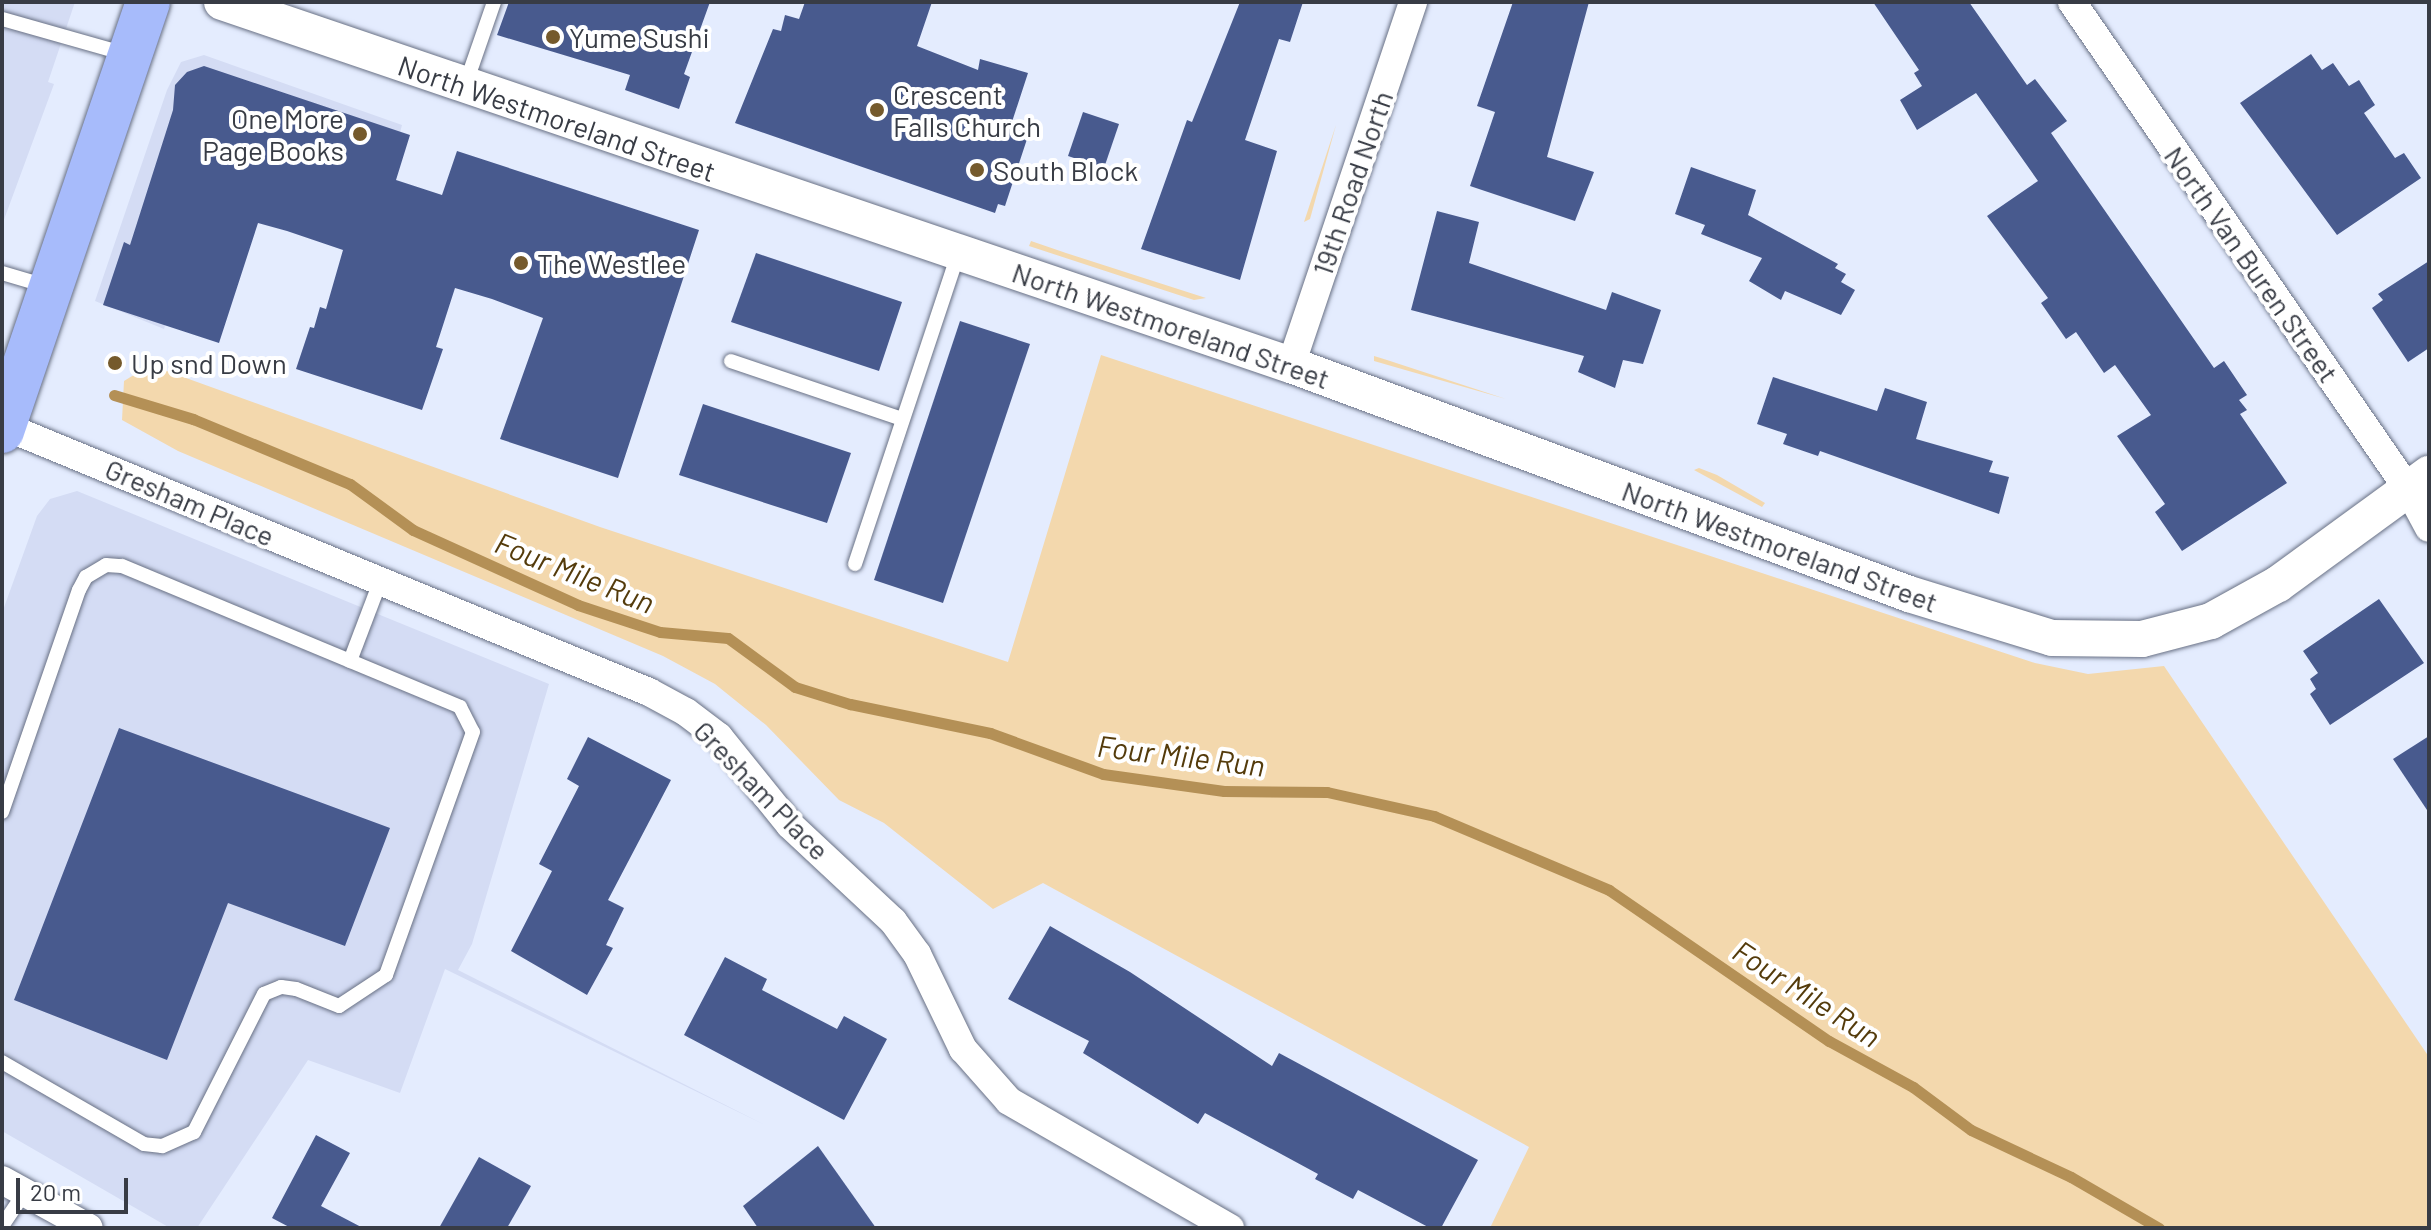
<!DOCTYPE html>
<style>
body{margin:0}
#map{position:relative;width:2431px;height:1230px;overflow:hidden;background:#e4ecfe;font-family:Barlow,sans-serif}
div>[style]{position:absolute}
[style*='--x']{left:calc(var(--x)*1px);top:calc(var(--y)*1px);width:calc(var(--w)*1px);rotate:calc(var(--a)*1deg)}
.built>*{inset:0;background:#d4dcf4}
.green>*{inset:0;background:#f3d8ad}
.stream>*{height:11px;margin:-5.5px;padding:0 5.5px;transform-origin:5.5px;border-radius:5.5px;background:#b49056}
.building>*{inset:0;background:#485a8e}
.roads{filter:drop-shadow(0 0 2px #687084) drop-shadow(0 0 2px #687084)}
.service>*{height:14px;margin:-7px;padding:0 7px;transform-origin:7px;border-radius:7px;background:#fff}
.minor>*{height:28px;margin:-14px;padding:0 14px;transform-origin:14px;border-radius:14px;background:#fff}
.tertiary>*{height:36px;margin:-18px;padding:0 18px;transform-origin:18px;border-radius:18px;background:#fff}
.primary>*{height:44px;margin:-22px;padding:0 22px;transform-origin:22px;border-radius:22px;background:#a7bbfb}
.dots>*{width:22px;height:22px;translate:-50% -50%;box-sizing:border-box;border:4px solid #fff;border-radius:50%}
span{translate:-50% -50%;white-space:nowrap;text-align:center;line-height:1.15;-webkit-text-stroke:8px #fff;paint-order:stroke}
.poi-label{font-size:28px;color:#383c45}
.left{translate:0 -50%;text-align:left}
.right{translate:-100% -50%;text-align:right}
.street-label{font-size:28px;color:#383c45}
.water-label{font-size:30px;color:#543b0b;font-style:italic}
.frame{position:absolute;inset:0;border:4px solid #383c45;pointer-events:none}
.scale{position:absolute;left:16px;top:1178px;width:112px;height:36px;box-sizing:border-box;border:4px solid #383c45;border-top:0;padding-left:10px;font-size:24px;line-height:28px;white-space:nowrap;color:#383c45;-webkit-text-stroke:6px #fff;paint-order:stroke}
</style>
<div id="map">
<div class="built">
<div style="clip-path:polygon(2px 2px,75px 2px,48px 82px,54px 84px,2px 225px)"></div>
<div style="clip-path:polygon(204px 55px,402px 125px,390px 171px,227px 120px,164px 329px,95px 301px,167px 90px,181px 62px)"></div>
<div style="clip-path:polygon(77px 491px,549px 684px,472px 944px,458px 970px,765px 1125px,445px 969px,400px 1093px,308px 1060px,197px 1228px,170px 1228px,2px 1131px,2px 613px,37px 516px,50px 499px)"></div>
</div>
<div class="green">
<div style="clip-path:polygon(1336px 125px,1310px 219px,1304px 222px)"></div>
<div style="clip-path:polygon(1031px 241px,1066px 253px,1206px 298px,1194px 300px,1029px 246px)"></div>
<div style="clip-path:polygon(1101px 355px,2035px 663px,2088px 674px,2164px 666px,2429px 1057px,2429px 1228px,1490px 1228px,1529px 1147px,1043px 883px,993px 909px,884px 823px,839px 800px,766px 725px,715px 684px,663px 656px,178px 451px,122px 420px,124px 381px,150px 365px,600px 527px,1008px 662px)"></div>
<div style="clip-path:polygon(1374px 356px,1387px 360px,1506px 399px,1374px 361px)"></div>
<div style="clip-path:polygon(1699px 468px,1717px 475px,1765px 503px,1762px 507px,1694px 470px)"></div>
</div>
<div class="stream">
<div style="--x:114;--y:395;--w:83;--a:16.9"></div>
<div style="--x:193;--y:419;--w:170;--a:22.5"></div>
<div style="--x:350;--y:484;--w:78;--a:36.1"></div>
<div style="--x:413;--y:530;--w:181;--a:24.4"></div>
<div style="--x:578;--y:605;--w:86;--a:18.2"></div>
<div style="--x:660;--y:632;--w:68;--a:5"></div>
<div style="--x:728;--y:638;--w:83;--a:36.2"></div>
<div style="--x:795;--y:687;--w:58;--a:17.2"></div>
<div style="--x:850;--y:704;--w:143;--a:11.7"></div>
<div style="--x:990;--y:733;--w:120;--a:19.9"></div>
<div style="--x:1103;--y:774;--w:122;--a:8"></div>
<div style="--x:1224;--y:791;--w:103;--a:0.6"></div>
<div style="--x:1327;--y:792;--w:110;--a:12.6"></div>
<div style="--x:1434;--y:816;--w:190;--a:22.9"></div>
<div style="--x:1609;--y:890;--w:267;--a:34.5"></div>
<div style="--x:1829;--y:1041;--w:96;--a:28.7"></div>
<div style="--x:1913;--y:1087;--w:72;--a:36.6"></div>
<div style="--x:1971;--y:1130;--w:110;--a:25.2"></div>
<div style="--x:2071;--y:1177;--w:102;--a:30.1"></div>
</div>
<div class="building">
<div style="clip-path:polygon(509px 2px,710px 2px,684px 74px,690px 77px,679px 109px,625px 90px,630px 75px,497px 35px)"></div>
<div style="clip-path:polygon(805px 2px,932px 2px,917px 46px,978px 70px,980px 59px,1028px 73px,1010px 128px,1029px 133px,1005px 206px,998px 204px,995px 213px,735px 123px,773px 29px,781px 31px,785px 15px,799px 19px)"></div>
<div style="clip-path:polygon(1240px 2px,1303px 2px,1290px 42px,1279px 39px,1245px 140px,1277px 151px,1240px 280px,1141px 249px,1187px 120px,1192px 122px)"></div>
<div style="clip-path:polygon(1513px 2px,1589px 2px,1547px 157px,1594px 172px,1575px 221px,1470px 186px,1495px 112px,1477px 106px)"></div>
<div style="clip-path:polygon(1873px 2px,1969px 2px,2027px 85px,2035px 79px,2067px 121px,2051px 133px,2214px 368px,2224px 361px,2247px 395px,2239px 400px,2247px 410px,2240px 414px,2287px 483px,2182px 551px,2155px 512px,2165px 504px,2117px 436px,2151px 415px,2115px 365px,2104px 373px,2076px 332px,2066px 339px,2041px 303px,2048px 298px,1987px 216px,2038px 181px,1976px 93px,1917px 130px,1900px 100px,1922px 86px,1914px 73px,1919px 70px)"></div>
<div style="clip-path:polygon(2311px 54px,2322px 70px,2333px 63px,2349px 86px,2359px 80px,2375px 105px,2364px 113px,2395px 158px,2404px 153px,2421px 178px,2337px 235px,2240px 103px)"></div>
<div style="clip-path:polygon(204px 66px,410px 135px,396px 180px,442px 195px,457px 151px,699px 230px,618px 478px,500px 439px,543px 318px,492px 299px,455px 288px,436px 347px,443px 349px,422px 410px,296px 369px,310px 327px,314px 328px,320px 307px,326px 309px,343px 250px,287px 231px,258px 223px,219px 343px,103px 305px,124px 242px,130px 245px,173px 110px,175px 85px,187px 72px)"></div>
<div style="clip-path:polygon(1083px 112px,1119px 124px,1104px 168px,1068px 156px)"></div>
<div style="clip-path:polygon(1691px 167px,1756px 190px,1748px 215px,1838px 264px,1835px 268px,1846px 274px,1841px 282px,1855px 290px,1841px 315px,1785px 291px,1781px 300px,1749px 281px,1762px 258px,1701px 234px,1705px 225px,1675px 214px)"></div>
<div style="clip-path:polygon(1437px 211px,1479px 222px,1469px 263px,1606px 310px,1612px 292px,1661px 310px,1643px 364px,1623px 360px,1615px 388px,1578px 372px,1584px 356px,1411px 310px)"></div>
<div style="clip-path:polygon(756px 253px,902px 302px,879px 371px,731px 322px)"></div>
<div style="clip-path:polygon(2429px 261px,2429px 348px,2408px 362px,2372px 308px,2383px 300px,2378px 294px)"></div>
<div style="clip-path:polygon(960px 321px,1030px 344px,943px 603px,874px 580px)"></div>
<div style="clip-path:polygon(1773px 377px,1877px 411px,1885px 388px,1927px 402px,1916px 439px,1993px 461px,1989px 472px,2009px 477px,1999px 514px,1820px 451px,1818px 456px,1783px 444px,1787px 434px,1757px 424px)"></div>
<div style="clip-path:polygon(703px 404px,851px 453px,827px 523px,679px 475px)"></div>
<div style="clip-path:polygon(2379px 599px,2424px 663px,2330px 725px,2310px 694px,2316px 689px,2310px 679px,2318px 673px,2303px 651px)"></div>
<div style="clip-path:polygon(119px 728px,390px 828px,345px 946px,228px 903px,167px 1060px,14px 1000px)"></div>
<div style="clip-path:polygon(2429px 736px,2429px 813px,2393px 759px)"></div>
<div style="clip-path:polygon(588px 737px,671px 780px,608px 900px,624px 908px,606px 945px,613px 948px,587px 995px,511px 951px,552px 871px,539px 864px,579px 786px,567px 779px)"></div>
<div style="clip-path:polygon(1050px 926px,1130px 972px,1272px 1066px,1279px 1053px,1478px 1160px,1441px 1228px,1430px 1228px,1358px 1190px,1353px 1199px,1315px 1179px,1318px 1174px,1205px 1113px,1198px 1124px,1083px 1053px,1089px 1041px,1008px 999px)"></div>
<div style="clip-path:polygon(725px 957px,767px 979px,762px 990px,837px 1029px,844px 1016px,887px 1039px,844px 1120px,684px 1035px)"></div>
<div style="clip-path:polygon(316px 1135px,350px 1153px,321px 1206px,363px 1228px,291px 1228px,272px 1218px)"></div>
<div style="clip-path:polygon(818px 1146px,876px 1228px,758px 1228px,743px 1206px)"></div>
<div style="clip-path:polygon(479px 1157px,531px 1186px,507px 1228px,439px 1228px)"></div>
</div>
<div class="roads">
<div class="service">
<div style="--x:2;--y:19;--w:129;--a:15.8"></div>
<div style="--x:466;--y:83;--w:86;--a:-70.9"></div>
<div style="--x:2;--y:273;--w:46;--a:16.5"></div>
<div style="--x:731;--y:361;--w:181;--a:18.7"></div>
<div style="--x:855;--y:564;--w:327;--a:-71.6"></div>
<div style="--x:350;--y:661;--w:85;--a:-69.2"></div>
<div style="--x:2;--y:812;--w:235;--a:-70.9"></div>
<div style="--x:79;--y:590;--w:15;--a:-62"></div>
<div style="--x:86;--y:577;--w:23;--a:-31"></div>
<div style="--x:106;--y:565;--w:16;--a:4"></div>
<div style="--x:122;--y:566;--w:366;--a:22.6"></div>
<div style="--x:460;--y:707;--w:28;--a:63"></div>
<div style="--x:473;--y:732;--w:258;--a:109.7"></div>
<div style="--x:386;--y:975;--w:56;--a:146.6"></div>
<div style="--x:339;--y:1006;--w:46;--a:-158.4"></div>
<div style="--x:296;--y:989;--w:15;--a:-172"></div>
<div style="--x:281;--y:987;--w:18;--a:158"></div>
<div style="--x:264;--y:994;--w:155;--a:116.9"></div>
<div style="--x:194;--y:1132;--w:35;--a:156"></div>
<div style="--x:162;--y:1146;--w:18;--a:-174"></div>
<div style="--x:144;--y:1144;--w:164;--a:-150"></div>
<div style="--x:2;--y:1226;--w:41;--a:-55.9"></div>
</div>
<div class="minor">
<div style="--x:2072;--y:2;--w:592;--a:55.4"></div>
<div style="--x:2408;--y:489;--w:44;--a:61.7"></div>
<div style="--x:1291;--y:365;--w:383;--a:-71.4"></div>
<div style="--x:4;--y:426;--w:698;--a:22.41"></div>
<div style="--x:649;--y:692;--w:42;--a:28.4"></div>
<div style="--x:686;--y:712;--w:41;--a:37.1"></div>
<div style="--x:719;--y:737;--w:113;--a:51.1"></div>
<div style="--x:790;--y:825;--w:141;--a:43"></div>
<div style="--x:893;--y:921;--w:41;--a:54"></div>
<div style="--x:917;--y:954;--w:106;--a:64.2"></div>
<div style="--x:963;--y:1049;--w:69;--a:48.5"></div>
<div style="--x:1009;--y:1101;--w:255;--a:29.9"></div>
<div style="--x:2;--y:1180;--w:99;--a:28.9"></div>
</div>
<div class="tertiary">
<div style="--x:222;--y:2;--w:1129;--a:18.76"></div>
<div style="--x:1291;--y:365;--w:659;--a:20.33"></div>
<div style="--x:1909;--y:594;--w:150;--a:17.1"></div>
<div style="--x:2052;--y:638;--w:90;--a:0.6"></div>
<div style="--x:2142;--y:639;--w:71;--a:-14.6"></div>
<div style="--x:2211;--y:621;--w:77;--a:-28.9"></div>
<div style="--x:2278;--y:584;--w:187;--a:-36.1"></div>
</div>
<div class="primary">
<div style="--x:2;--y:431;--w:453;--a:-71.2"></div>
</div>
</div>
<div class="dots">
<div style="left:553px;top:37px;background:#755a2c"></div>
<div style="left:877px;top:110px;background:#755a2c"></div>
<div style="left:360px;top:134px;background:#755a2c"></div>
<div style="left:977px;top:170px;background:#755a2c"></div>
<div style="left:521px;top:263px;background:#755a2c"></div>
<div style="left:115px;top:363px;background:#755a2c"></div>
</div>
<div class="poi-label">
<span class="left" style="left:569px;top:37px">Yume Sushi</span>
<span class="left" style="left:893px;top:110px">Crescent<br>Falls Church</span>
<span class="right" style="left:344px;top:134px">One More<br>Page Books</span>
<span class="left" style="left:993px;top:170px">South Block</span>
<span class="left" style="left:537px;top:263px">The Westlee</span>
<span class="left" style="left:131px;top:363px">Up snd Down</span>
</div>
<div class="street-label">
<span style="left:557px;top:118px;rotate:19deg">North Westmoreland Street</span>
<span style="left:1352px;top:183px;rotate:-71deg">19th Road North</span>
<span style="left:2252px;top:264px;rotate:55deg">North Van Buren Street</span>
<span style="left:1171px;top:325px;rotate:19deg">North Westmoreland Street</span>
<span style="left:190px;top:502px;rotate:23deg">Gresham Place</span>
<span style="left:1780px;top:546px;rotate:20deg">North Westmoreland Street</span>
<span style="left:762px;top:790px;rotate:46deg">Gresham Place</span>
</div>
<div class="water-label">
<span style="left:575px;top:572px;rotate:22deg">Four Mile Run</span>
<span style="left:1181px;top:755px;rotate:7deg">Four Mile Run</span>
<span style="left:1807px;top:993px;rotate:33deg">Four Mile Run</span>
</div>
<div class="frame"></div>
<div class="scale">20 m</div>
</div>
